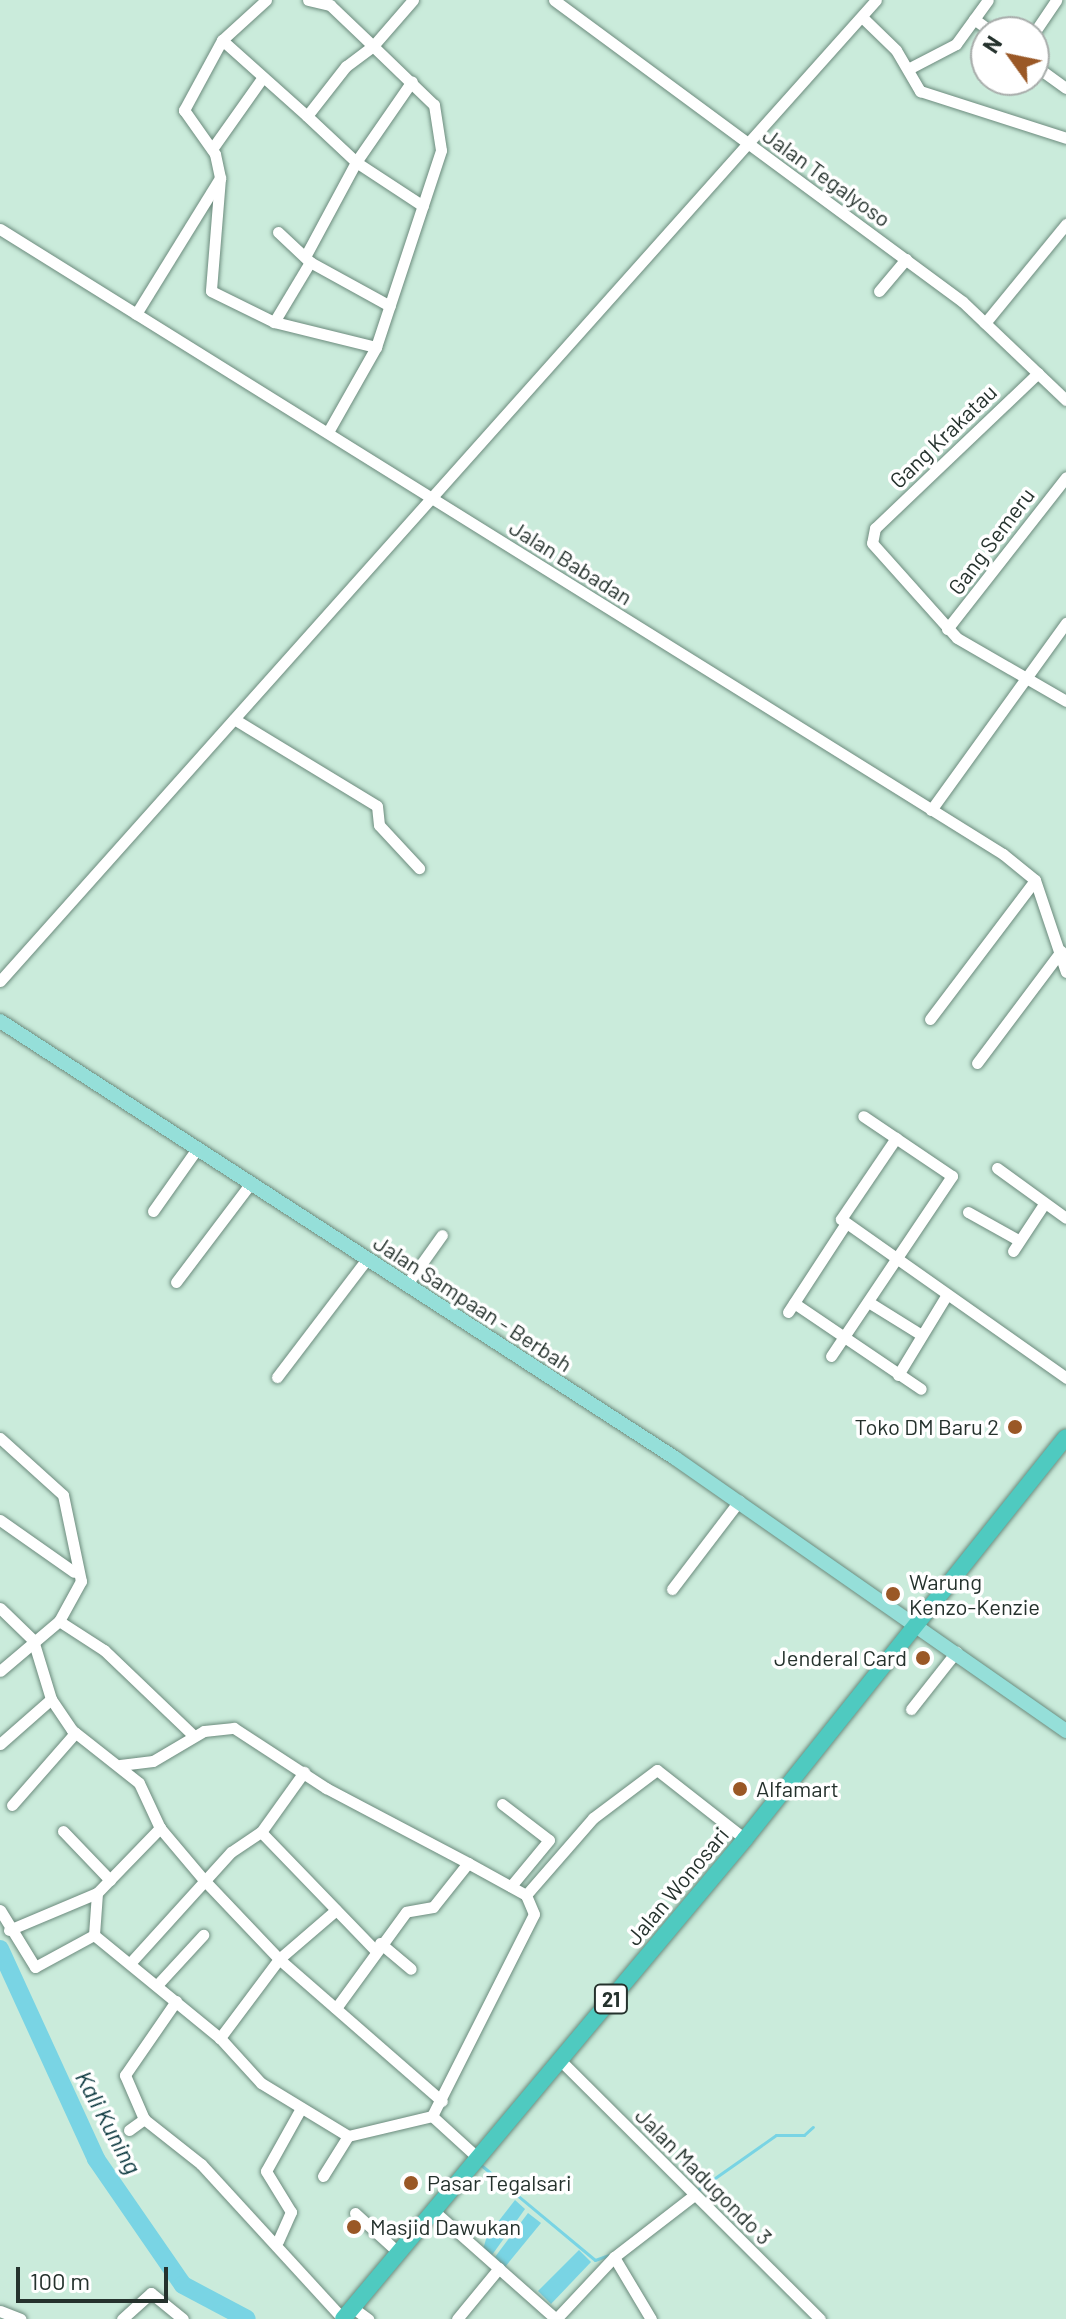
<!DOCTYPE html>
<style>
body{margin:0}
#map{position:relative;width:1066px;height:2319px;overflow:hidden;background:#caebdb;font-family:Barlow,sans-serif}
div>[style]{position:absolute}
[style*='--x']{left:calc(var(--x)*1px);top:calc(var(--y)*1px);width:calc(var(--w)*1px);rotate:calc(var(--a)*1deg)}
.water>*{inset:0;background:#79d4e4}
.stream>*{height:3px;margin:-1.5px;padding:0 1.5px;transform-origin:1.5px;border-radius:1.5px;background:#79d4e4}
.river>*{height:18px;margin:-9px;padding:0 9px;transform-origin:9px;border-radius:9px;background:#79d4e4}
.roads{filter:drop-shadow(0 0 2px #6c8b7d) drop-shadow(0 0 2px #6c8b7d)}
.minor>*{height:11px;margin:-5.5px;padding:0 5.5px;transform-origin:5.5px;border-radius:5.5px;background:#fff}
.major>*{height:14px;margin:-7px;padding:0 7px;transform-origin:7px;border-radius:7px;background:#95dfd9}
.highway>*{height:16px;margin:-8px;padding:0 8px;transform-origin:8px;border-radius:8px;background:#4fcac0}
.dots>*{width:22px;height:22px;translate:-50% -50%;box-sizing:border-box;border:4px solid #fff;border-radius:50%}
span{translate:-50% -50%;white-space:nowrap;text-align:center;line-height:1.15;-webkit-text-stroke:7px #fff;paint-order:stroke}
.shield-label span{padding:2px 6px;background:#fff;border:2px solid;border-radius:6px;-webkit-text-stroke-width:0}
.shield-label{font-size:20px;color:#25322d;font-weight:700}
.street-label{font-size:22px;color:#25322d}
.poi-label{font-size:22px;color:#25322d}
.right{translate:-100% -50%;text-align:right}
.left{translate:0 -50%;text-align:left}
.water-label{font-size:24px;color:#05333a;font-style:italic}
.north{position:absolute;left:970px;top:16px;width:80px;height:80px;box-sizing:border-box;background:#fff;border:2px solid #a8adab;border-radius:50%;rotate:303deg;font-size:22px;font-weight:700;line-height:32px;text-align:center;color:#25322d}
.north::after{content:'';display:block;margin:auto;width:28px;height:36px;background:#9a5826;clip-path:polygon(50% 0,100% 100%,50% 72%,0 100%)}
.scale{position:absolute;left:16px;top:2267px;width:152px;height:36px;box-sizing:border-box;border:4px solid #25322d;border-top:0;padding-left:10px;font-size:24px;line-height:28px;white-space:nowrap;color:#25322d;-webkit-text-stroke:6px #fff;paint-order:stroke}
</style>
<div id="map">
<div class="water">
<div style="clip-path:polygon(515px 2200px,525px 2209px,492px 2255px,483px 2249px,487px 2236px)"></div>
<div style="clip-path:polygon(528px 2213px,541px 2223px,505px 2267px,495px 2257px)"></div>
<div style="clip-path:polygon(579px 2250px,591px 2262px,551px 2304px,538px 2291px)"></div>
</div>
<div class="stream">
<div style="--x:481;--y:2165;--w:148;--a:39.8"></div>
<div style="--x:595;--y:2260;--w:15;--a:-20"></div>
<div style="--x:695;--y:2192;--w:99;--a:-35.1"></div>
<div style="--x:776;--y:2135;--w:28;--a:0"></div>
<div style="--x:804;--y:2135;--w:12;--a:-42"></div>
</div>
<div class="river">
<div style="--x:0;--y:1949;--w:231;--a:65.4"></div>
<div style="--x:96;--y:2159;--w:153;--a:55.4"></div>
<div style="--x:183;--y:2285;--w:72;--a:28"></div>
</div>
<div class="roads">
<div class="minor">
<div style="--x:266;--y:0;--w:59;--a:137.7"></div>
<div style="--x:222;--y:40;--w:80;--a:118.5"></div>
<div style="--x:184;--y:110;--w:54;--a:54.8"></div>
<div style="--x:215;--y:154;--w:25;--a:78"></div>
<div style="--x:220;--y:178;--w:113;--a:94.6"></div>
<div style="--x:211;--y:291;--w:70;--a:26.2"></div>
<div style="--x:274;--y:322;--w:105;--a:13.8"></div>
<div style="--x:308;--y:0;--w:23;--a:13"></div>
<div style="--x:330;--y:5;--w:59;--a:43.6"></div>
<div style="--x:373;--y:46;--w:34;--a:143"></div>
<div style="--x:346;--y:66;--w:63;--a:128"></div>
<div style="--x:307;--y:116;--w:67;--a:43.2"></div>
<div style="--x:356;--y:162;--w:98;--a:-55.3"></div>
<div style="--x:554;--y:0;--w:508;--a:36.44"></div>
<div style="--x:963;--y:302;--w:142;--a:43.6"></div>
<div style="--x:862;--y:17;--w:47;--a:44.1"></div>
<div style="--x:896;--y:50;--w:48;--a:59.7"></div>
<div style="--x:920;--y:91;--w:153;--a:17.8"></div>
<div style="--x:974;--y:19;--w:22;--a:36"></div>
<div style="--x:1034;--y:33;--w:40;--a:-56"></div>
<div style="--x:222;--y:40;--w:114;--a:41.8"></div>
<div style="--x:1034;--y:65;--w:39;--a:36"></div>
<div style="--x:908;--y:69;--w:54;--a:-27.5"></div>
<div style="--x:956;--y:44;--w:54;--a:-54"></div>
<div style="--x:212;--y:149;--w:88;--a:-54.7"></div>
<div style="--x:0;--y:229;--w:1182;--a:31.93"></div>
<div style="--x:1003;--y:854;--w:41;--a:39.1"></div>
<div style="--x:1035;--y:880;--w:97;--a:71.4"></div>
<div style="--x:278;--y:232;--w:44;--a:43.2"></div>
<div style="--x:310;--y:262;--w:91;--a:28.8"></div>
<div style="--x:306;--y:255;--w:106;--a:-61.7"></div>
<div style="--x:356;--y:162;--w:80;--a:33.3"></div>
<div style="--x:879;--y:291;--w:42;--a:-49.8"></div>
<div style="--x:136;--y:314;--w:160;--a:-58.3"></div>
<div style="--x:274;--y:322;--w:70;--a:-59"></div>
<div style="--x:985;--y:323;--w:128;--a:-50.7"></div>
<div style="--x:1038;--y:373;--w:225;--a:136.4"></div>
<div style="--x:875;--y:528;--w:15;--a:101"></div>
<div style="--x:872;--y:543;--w:127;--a:48.2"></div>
<div style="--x:957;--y:638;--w:126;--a:30"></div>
<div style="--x:328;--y:432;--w:98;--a:-60.5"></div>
<div style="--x:376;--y:347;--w:207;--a:-71.7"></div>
<div style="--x:441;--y:150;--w:46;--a:-98.8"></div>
<div style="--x:434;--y:105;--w:85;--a:-136"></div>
<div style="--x:373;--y:46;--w:61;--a:-49"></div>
<div style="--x:947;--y:629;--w:193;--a:-51.9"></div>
<div style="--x:234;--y:719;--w:167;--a:31.3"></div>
<div style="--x:377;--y:806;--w:19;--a:84"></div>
<div style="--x:379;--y:825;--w:59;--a:47.1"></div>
<div style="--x:931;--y:810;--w:231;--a:-54.2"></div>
<div style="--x:0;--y:981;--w:1315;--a:-48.24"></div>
<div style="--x:930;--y:1019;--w:174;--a:-52.9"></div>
<div style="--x:977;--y:1063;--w:140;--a:-53.1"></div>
<div style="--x:896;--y:1138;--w:98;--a:124.2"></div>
<div style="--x:841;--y:1219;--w:276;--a:35.2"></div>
<div style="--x:997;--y:1168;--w:85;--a:35.9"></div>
<div style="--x:153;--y:1211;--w:75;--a:-54.8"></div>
<div style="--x:968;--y:1212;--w:57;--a:29.2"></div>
<div style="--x:1013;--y:1251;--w:56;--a:-56.6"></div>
<div style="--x:176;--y:1282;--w:123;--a:-52.9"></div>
<div style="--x:407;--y:1284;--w:60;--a:-54.5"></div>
<div style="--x:794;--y:1303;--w:153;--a:34.1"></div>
<div style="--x:870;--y:1303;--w:59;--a:31.8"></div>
<div style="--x:788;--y:1312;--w:106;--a:-56.9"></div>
<div style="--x:831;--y:1356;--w:217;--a:-56.1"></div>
<div style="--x:952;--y:1176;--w:107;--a:-146"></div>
<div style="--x:898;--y:1375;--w:92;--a:-58.7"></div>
<div style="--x:277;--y:1377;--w:147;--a:-52.7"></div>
<div style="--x:0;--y:1438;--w:85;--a:42.1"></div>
<div style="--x:63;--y:1495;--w:88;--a:78.2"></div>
<div style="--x:81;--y:1581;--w:46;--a:118.8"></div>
<div style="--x:59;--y:1621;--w:77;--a:139.7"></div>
<div style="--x:0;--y:1520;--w:90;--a:35.1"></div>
<div style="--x:672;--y:1589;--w:111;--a:-52.7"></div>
<div style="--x:0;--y:1608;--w:46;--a:44.1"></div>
<div style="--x:33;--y:1640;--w:62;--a:73"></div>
<div style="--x:51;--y:1699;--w:37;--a:56"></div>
<div style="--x:72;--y:1730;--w:85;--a:38.3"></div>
<div style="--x:139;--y:1783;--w:50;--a:65"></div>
<div style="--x:160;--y:1828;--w:68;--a:49.8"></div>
<div style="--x:204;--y:1880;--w:109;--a:46.5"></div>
<div style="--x:279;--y:1959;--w:216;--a:41.1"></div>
<div style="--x:59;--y:1621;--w:54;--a:32.8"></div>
<div style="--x:104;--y:1650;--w:124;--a:43.7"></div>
<div style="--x:911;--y:1709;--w:73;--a:-51.7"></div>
<div style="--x:0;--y:1744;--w:68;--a:-41.4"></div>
<div style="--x:120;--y:1765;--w:33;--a:-7"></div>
<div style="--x:153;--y:1761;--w:59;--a:-30.5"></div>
<div style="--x:204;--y:1731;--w:30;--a:-6"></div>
<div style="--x:234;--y:1728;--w:110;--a:33.1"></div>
<div style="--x:326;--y:1788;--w:161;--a:27.8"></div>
<div style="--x:502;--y:1804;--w:59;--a:37.5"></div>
<div style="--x:549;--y:1840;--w:60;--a:129.6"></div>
<div style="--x:12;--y:1805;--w:96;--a:-48.8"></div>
<div style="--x:63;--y:1831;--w:68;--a:46.2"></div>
<div style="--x:261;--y:1832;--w:164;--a:46"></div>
<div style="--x:97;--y:1893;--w:42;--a:94.1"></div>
<div style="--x:94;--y:1935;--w:163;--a:39.3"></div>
<div style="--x:526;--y:1895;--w:102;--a:-49"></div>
<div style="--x:593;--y:1818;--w:80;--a:-36.9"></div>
<div style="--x:657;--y:1770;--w:112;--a:38.1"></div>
<div style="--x:0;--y:1910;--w:67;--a:58.4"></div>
<div style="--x:35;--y:1967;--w:67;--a:-28.5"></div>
<div style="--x:336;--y:1910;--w:75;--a:139.3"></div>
<div style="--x:279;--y:1959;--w:99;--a:126.8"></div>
<div style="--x:220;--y:2038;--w:61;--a:47.7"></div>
<div style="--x:261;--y:2083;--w:102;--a:31.3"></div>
<div style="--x:348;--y:2136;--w:86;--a:-13.4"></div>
<div style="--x:432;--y:2116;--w:226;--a:-63.2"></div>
<div style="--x:534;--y:1914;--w:21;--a:-113"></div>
<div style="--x:526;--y:1895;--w:66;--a:-151.1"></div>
<div style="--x:468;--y:1863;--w:56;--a:128.5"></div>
<div style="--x:433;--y:1907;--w:27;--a:170"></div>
<div style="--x:406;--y:1912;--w:119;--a:126.1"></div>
<div style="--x:9;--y:1930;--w:95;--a:-22.8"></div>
<div style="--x:97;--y:1893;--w:91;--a:-45.9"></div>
<div style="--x:380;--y:1943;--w:40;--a:40"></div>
<div style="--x:132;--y:1961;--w:147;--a:-47.8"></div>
<div style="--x:231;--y:1852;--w:36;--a:-34"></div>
<div style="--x:261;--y:1832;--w:74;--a:-54.4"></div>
<div style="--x:158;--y:1984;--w:67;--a:-47.4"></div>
<div style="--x:560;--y:2060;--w:367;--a:44.9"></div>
<div style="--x:432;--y:2116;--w:62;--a:42.4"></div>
<div style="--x:144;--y:2119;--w:48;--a:-113.4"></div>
<div style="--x:125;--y:2075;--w:90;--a:-55.4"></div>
<div style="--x:129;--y:2130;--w:19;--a:-36"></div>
<div style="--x:144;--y:2119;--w:73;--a:38.3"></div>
<div style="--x:201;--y:2164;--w:210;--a:47.5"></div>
<div style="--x:323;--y:2176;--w:47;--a:-58"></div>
<div style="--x:434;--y:2211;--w:163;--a:41.5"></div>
<div style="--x:355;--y:2213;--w:59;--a:42.3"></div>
<div style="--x:278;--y:2241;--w:32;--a:-66"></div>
<div style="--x:291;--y:2212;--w:48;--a:-121.4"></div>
<div style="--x:266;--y:2171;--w:72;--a:-60.9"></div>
<div style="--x:614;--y:2257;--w:72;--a:59.2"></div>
<div style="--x:353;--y:2308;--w:19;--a:36"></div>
<div style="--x:0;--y:2311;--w:22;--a:21"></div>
<div style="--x:122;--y:2319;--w:39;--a:-42"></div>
<div style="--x:151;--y:2293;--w:41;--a:39.1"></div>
<div style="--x:457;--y:2319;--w:66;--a:-50.5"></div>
<div style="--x:556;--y:2319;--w:85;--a:-46.9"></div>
<div style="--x:614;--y:2257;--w:100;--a:-37.7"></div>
</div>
<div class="major">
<div style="--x:0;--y:1021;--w:804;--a:32.92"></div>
<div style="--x:675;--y:1458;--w:477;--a:34.9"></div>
</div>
<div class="highway">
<div style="--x:343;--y:2319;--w:626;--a:-50.05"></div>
<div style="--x:745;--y:1839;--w:514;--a:-51.39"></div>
</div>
</div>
<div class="dots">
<div style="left:1015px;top:1427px;background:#9a5826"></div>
<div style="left:893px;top:1594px;background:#9a5826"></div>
<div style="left:923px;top:1658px;background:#9a5826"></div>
<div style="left:740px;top:1789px;background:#9a5826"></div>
<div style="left:411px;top:2183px;background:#9a5826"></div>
<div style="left:354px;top:2227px;background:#9a5826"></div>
</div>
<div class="shield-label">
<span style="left:611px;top:1999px">21</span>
</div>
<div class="street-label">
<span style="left:827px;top:177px;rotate:36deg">Jalan Tegalyoso</span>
<span style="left:943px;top:436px;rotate:-44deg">Gang Krakatau</span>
<span style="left:991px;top:541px;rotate:-53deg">Gang Semeru</span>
<span style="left:571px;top:562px;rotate:32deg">Jalan Babadan</span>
<span style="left:473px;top:1303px;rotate:33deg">Jalan Sampaan - Berbah</span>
<span style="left:677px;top:1886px;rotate:-50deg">Jalan Wonosari</span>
<span style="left:704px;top:2176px;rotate:45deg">Jalan Madugondo 3</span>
</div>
<div class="poi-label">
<span class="right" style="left:999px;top:1427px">Toko DM Baru 2</span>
<span class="left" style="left:909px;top:1594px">Warung<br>Kenzo-Kenzie</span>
<span class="right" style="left:907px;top:1658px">Jenderal Card</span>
<span class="left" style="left:756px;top:1789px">Alfamart</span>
<span class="left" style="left:427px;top:2183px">Pasar Tegalsari</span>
<span class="left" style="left:370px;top:2227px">Masjid Dawukan</span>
</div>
<div class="water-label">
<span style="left:109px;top:2122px;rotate:62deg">Kali Kuning</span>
</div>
<div class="north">N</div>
<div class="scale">100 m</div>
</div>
